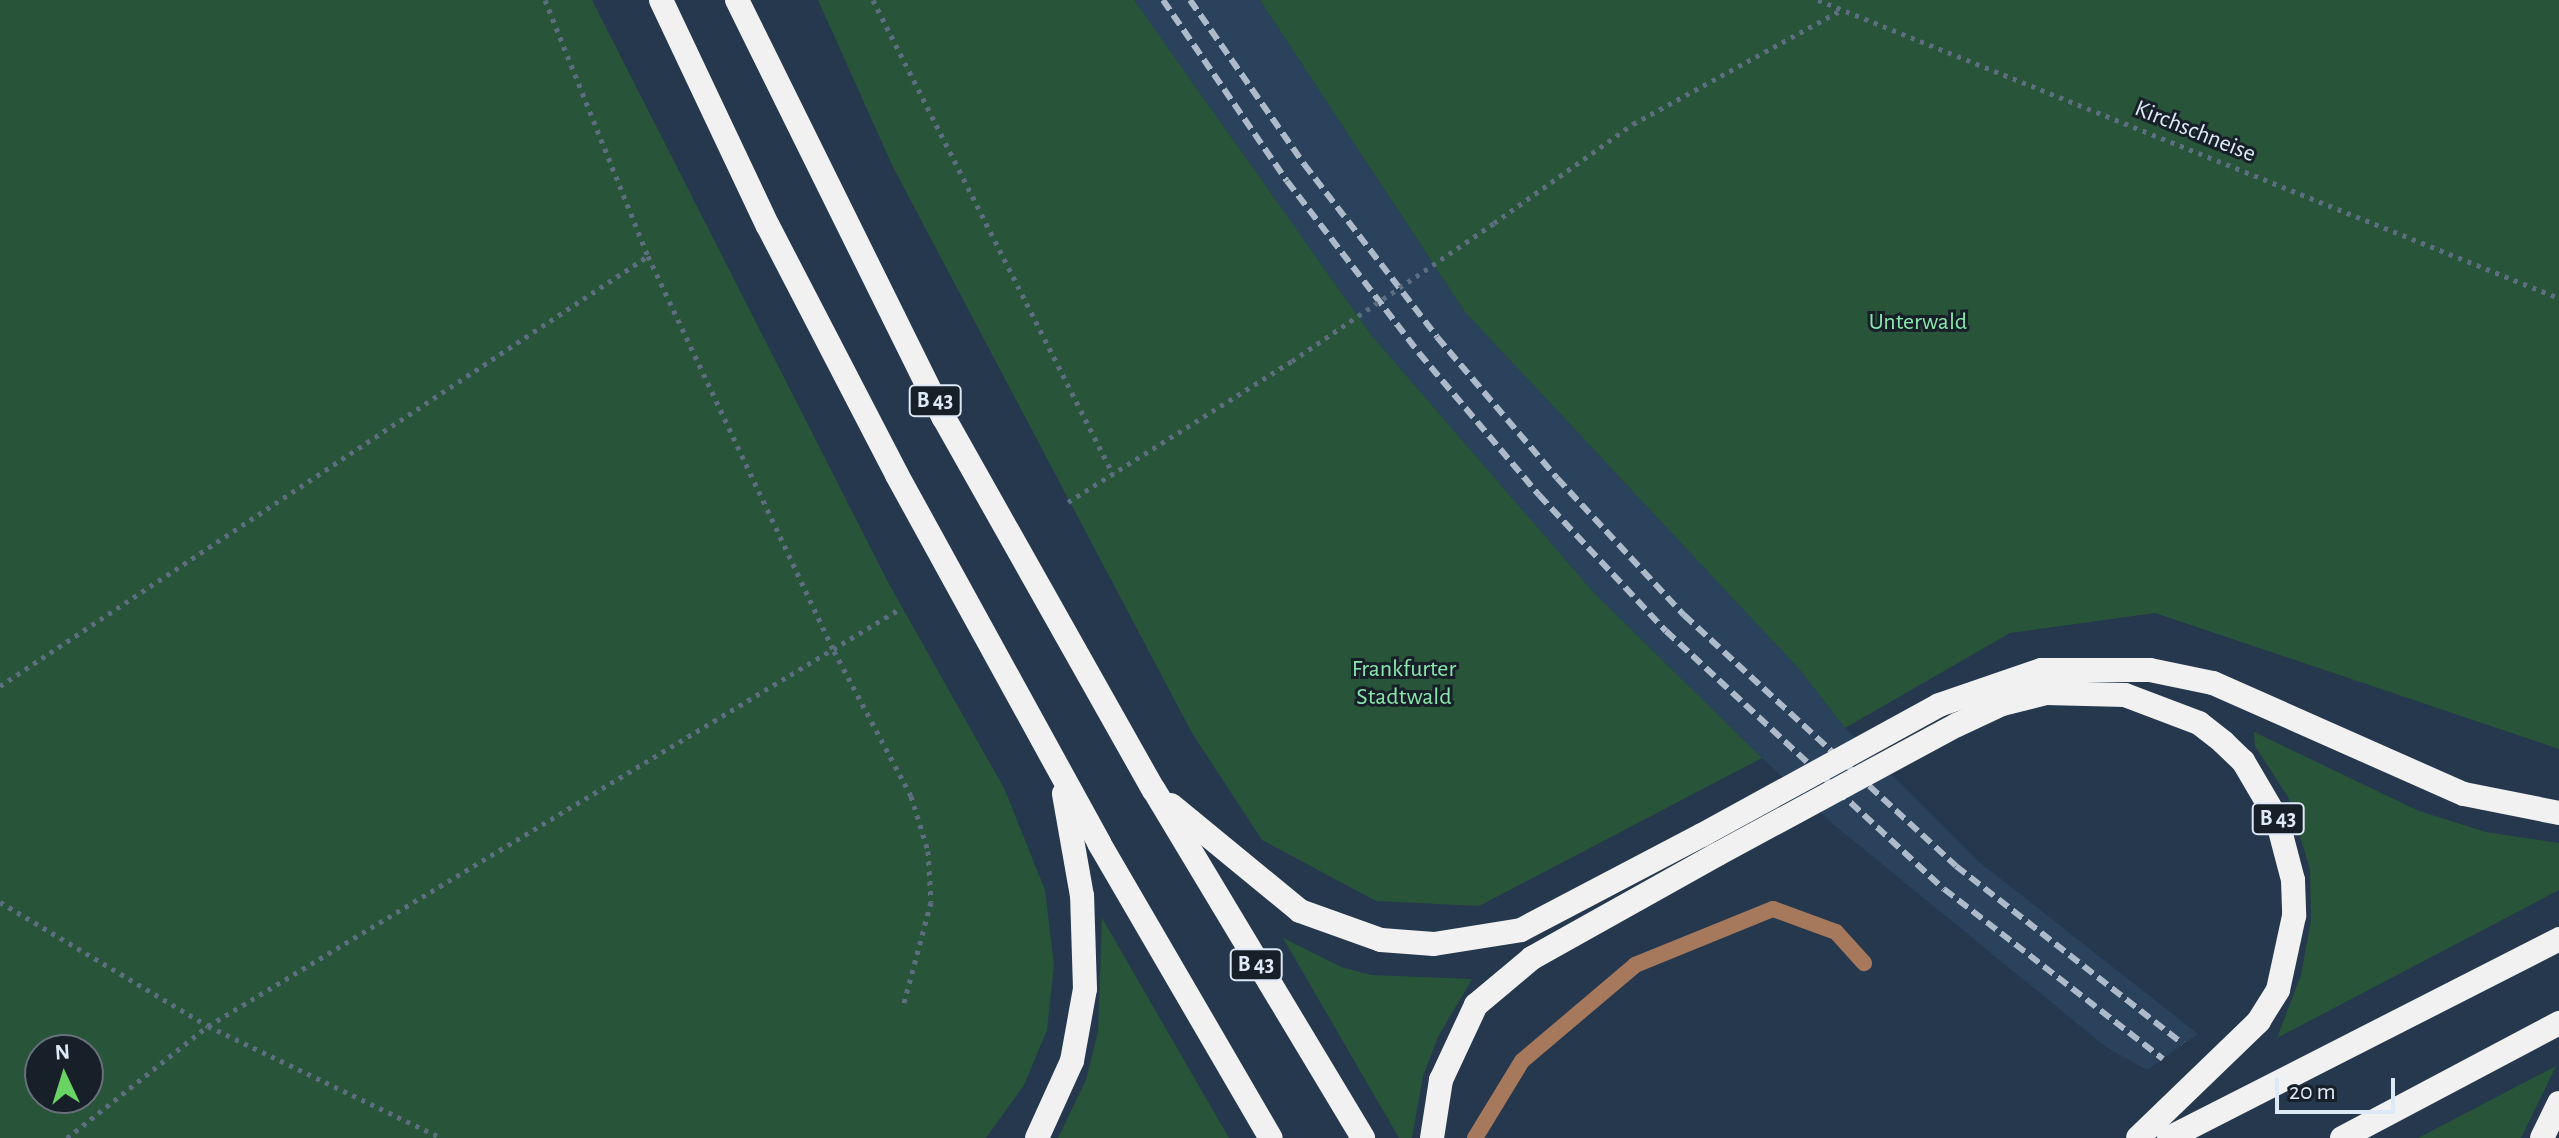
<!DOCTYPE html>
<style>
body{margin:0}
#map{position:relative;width:2559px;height:1138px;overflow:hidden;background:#25384d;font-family:"Alegreya Sans",sans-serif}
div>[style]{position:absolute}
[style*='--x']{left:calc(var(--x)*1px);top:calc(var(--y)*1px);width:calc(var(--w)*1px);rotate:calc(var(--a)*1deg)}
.built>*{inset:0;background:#2b425c}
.green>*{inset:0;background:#285439}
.path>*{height:5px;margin-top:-2.5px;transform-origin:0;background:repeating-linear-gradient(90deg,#5e6e81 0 4px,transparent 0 10px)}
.lane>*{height:16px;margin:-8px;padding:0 8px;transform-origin:8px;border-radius:8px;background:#a6795d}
.highway>*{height:24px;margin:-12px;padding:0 12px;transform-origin:12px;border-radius:12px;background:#f1f1f1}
.rail>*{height:6px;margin-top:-3px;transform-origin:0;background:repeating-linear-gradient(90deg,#adbaca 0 12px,transparent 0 18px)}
.path-bridge>*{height:5px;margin-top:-2.5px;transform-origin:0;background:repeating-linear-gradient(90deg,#5e6e81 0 4px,transparent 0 10px)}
.highway-bridge>*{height:24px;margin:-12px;padding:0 12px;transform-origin:12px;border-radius:12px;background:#f1f1f1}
span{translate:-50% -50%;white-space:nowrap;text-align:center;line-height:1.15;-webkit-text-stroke:6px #171f28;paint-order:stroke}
.shield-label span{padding:2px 6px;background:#171f28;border:2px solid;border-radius:6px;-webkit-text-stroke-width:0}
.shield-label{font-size:22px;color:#dee9f7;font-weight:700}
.street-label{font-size:24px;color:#dee9f7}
.park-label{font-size:24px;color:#89e7ab}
.north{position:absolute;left:24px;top:1034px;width:80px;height:80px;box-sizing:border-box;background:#171f28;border:2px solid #67707b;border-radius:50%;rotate:356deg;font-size:22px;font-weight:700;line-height:32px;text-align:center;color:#dee9f7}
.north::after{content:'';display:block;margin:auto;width:28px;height:36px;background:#69d364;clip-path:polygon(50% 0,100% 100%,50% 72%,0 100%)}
.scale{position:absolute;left:2275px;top:1078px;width:120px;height:36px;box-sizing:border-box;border:4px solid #dee9f7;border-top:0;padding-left:10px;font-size:24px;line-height:28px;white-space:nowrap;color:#dee9f7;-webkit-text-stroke:6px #171f28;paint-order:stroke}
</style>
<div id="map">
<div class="built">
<div style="clip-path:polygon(1134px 0,1260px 0,1465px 312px,1800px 670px,1845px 728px,1978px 861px,2198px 1034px,2147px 1070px,2106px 1047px,1833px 824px,1762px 758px,1595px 594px,1372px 336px)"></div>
</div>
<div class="green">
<div style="clip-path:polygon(evenodd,0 0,592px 0,889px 584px,1005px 790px,1045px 890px,1054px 965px,1047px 1030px,1024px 1085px,986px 1138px,0 1138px,0 0,40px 1050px,88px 1050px,88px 1098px,40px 1098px,40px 1050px)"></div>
<div style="clip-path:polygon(818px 0,1134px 0,1372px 336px,1595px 594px,1762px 758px,1479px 906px,1376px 901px,1262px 840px,1192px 733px,893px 167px)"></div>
<div style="clip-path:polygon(1260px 0,2559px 0,2559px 749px,2155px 613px,2010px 633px,1845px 728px,1800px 670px,1465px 312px)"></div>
<div style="clip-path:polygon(2254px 732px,2419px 811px,2486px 832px,2559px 843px,2559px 890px,2277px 1038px,2301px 975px,2311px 920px,2310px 869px,2288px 797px,2255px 746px)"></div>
<div style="clip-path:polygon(1102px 918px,1229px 1138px,1058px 1138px,1086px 1080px,1098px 1032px)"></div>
<div style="clip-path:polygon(1283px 938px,1341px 967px,1371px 975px,1472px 979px,1438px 1037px,1423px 1076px,1412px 1138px,1399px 1138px)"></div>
<div style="clip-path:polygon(2556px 1066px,2521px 1138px,2418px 1138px)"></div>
</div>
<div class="path">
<div style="--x:545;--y:0;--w:276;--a:68.1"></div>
<div style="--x:648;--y:256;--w:437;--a:64.8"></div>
<div style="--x:834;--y:651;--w:164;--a:62"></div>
<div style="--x:911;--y:796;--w:58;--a:72.8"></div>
<div style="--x:928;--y:851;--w:51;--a:86.6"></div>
<div style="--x:931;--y:902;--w:105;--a:105"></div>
<div style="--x:873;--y:0;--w:531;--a:63.15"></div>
<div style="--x:1818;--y:0;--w:799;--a:21.91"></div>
<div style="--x:1494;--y:223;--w:171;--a:-35.5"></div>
<div style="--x:1633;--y:124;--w:237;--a:-28.7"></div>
<div style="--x:1068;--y:502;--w:265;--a:-32.2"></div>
<div style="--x:0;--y:686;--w:778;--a:-33.57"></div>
<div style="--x:0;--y:902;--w:242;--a:30.8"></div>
<div style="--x:208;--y:1026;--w:259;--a:25.6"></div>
<div style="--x:67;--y:1138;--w:180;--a:-38.5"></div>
<div style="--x:208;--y:1026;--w:806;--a:-31.09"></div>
</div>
<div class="lane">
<div style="--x:1475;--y:1138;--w:90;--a:-58.6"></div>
<div style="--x:1522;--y:1061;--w:148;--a:-40.3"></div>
<div style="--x:1635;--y:965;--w:149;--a:-22.1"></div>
<div style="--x:1773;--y:909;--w:67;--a:20.1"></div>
<div style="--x:1836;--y:932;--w:42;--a:47.9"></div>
</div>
<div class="highway">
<div style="--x:661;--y:0;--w:250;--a:64.7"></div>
<div style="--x:768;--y:226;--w:280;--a:62.6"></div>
<div style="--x:897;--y:475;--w:420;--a:61.2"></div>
<div style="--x:1099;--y:843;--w:341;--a:59.8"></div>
<div style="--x:737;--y:0;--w:466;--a:63.7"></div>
<div style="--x:944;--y:418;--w:427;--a:60.6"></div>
<div style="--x:1154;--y:790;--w:406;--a:59"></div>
<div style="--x:1939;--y:705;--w:108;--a:-18.9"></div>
<div style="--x:2041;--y:670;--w:109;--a:0"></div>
<div style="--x:2150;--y:670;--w:64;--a:11.7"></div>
<div style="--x:2213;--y:683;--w:274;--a:23.9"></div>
<div style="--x:2464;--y:794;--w:97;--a:11.3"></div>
<div style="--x:1957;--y:725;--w:50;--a:-25"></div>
<div style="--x:2002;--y:704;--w:45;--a:-14"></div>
<div style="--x:2046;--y:693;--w:79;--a:1.5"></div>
<div style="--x:2125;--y:695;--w:79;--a:20.7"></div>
<div style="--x:2199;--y:723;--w:31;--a:38"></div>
<div style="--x:2223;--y:742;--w:28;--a:44"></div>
<div style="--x:2243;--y:761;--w:67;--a:59.6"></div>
<div style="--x:2277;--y:819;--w:63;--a:75.3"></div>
<div style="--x:2293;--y:880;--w:36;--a:88"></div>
<div style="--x:2294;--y:916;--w:76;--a:102.2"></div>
<div style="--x:2278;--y:990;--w:36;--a:122"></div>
<div style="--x:2259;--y:1021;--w:168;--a:136"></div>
<div style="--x:1171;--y:805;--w:167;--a:39.4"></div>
<div style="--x:1300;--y:911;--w:86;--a:19.7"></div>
<div style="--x:1381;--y:940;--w:53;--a:4.3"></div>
<div style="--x:1434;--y:944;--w:88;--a:-9.1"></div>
<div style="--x:1521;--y:930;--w:204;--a:-27.7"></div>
<div style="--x:1037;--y:1138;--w:85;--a:-65.6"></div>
<div style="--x:1072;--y:1061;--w:73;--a:-79.8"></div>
<div style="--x:1085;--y:989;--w:93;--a:-91.8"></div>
<div style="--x:1082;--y:896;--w:104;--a:-100"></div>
<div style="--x:1432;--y:1138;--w:59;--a:-81.2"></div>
<div style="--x:1441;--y:1080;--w:83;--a:-65"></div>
<div style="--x:1476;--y:1005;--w:73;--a:-40"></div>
<div style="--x:1532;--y:958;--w:213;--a:-29.2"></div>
<div style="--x:2169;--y:1138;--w:438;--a:-27"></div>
<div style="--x:2342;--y:1138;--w:246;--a:-27.9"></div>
<div style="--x:2542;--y:1138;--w:39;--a:-64"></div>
</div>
<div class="rail">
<div style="--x:1163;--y:0;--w:219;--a:55.6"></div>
<div style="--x:1287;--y:181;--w:217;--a:52.5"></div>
<div style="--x:1419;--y:353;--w:186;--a:49.8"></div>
<div style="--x:1539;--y:495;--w:186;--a:47"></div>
<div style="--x:1666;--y:631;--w:379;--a:42.9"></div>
<div style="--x:1944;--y:889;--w:277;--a:37.8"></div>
<div style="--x:1190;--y:0;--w:200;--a:55.2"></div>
<div style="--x:1304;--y:164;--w:218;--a:52.4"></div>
<div style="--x:1437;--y:337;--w:185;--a:49.6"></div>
<div style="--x:1557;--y:478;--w:187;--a:47.2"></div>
<div style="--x:1684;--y:615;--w:370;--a:42.7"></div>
<div style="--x:1956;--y:866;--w:288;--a:38.1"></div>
</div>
<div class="path-bridge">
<div style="--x:1292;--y:361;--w:245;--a:-34.3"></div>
</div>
<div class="highway-bridge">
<div style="--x:1702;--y:835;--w:270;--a:-28.7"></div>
<div style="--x:1718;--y:854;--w:272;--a:-28.4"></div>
</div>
<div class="shield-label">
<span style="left:935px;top:401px">B 43</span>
<span style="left:2278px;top:819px">B 43</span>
<span style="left:1256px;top:965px">B 43</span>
</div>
<div class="street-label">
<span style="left:2195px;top:132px;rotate:22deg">Kirchschneise</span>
</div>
<div class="park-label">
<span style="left:1918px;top:323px">Unterwald</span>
<span style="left:1404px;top:684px">Frankfurter<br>Stadtwald</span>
</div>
<div class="north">N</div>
<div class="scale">20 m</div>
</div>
